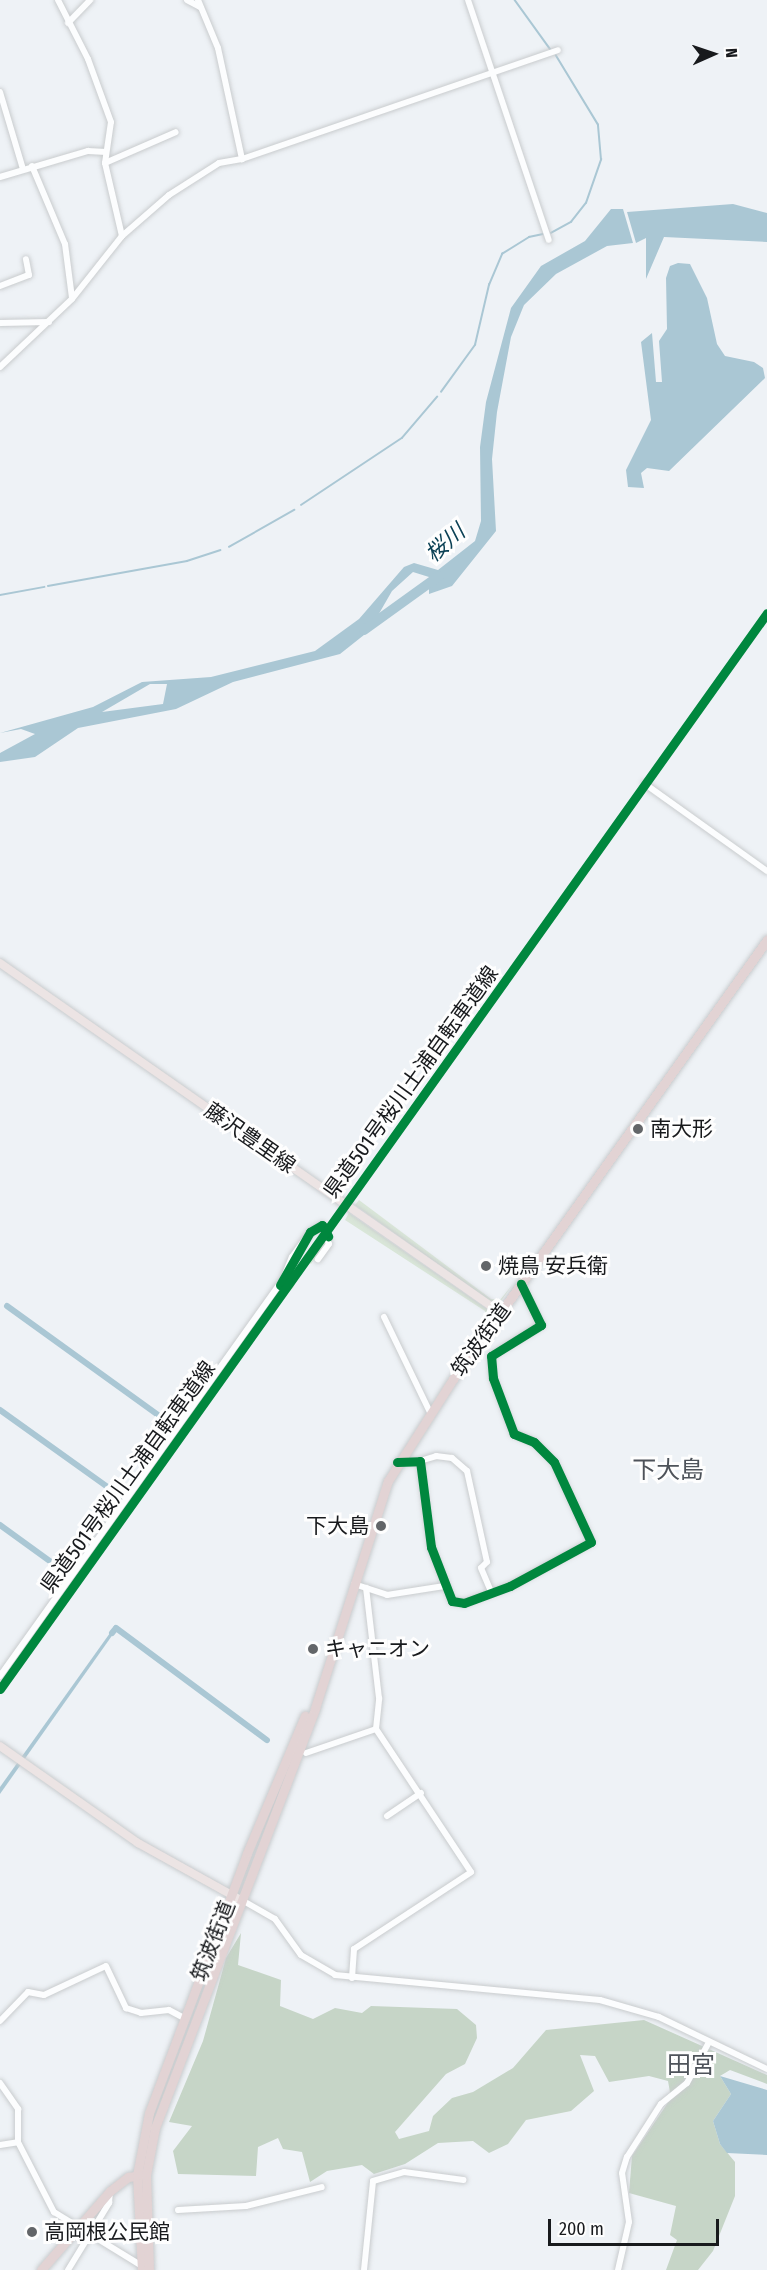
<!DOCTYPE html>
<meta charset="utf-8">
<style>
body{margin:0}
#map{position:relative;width:767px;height:2270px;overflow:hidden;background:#eef2f6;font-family:"Fira Sans Condensed","Noto Sans JP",sans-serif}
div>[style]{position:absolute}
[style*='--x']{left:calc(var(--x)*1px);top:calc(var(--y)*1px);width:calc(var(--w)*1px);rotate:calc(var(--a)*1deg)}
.green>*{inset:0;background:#d9e6d8}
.forest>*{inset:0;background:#c6d5c7}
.water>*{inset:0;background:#aac7d4}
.stream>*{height:1.5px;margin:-0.75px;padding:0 0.75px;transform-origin:0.75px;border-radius:0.75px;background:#aac7d4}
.canal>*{height:6px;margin:-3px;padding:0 3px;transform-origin:3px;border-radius:3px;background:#aac7d4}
.river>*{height:10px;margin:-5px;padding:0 5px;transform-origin:5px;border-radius:5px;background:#aac7d4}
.roads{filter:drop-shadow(0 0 2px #c9ccce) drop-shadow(0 0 2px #c9ccce)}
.minor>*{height:6px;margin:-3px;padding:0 3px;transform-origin:3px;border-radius:3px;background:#fcfdfe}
.major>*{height:8px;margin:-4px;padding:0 4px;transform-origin:4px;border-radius:4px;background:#ece4e4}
.highway>*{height:9px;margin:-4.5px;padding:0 4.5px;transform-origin:4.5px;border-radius:4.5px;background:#e2d3d4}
.cycleway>*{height:9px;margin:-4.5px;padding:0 4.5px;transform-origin:4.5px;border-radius:4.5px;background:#00873e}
.dots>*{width:16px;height:16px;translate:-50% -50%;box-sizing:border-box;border:3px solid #fefefe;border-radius:50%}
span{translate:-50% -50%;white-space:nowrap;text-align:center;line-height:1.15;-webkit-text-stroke:6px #fefefe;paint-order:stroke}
.street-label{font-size:21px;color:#181a1d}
.poi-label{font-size:21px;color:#181a1d}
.left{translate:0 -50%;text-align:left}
.right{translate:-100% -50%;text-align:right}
.water-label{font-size:22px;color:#0b4155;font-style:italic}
.quarter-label{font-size:24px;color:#4e535a}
.north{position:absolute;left:683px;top:24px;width:60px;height:60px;-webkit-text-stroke:4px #fefefe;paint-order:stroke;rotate:87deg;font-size:16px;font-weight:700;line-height:24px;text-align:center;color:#181a1d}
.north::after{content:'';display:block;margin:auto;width:21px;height:27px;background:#181a1d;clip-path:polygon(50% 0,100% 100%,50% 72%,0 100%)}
.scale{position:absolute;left:548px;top:2219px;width:171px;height:27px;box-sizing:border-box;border:3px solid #181a1d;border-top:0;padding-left:8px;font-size:18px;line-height:21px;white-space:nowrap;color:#181a1d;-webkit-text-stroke:4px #fefefe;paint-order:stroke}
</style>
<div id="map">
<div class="green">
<div style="clip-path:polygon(359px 1200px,491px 1299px,500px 1300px,513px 1284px,501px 1301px,490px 1301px,355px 1205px)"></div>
<div style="clip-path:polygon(349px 1213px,487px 1309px,488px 1321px,471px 1346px,486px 1321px,485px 1311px,345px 1220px)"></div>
<div style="clip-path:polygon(323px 1233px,327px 1243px,311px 1264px,307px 1261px,293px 1288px,280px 1300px)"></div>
</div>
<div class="forest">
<div style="clip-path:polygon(241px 1933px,238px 1965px,281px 1980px,280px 2006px,313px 2019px,335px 2008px,362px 2013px,371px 2006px,457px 2009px,476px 2025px,477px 2038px,465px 2064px,446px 2074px,395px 2132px,399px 2139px,429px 2131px,433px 2116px,452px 2098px,473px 2092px,513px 2068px,546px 2030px,644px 2020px,767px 2075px,767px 2084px,730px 2070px,720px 2076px,731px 2094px,713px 2121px,720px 2144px,735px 2162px,735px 2196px,713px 2251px,698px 2270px,666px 2270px,677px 2240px,670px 2235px,676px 2206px,629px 2193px,632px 2156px,671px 2098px,668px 2081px,649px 2076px,609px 2082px,595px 2056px,580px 2055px,594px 2091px,571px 2111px,526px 2120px,508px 2144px,489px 2153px,473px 2141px,438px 2143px,405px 2164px,374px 2174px,362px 2165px,327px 2171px,310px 2182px,302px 2152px,283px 2149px,278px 2138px,258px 2147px,256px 2176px,178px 2174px,173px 2151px,192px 2126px,169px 2122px,203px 2041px,226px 1958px)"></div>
</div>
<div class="water">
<div style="clip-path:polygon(733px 204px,767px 213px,767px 242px,664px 237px,646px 279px,646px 238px,636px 243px,627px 212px)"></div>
<div style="clip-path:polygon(evenodd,611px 209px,623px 209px,633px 243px,607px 246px,556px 274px,524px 305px,511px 337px,497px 412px,492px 459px,496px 531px,452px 586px,429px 594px,429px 577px,413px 572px,392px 591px,369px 631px,340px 654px,233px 682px,176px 709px,78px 728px,35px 757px,0 762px,0 753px,35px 734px,21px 729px,0 733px,93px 707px,142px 682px,211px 677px,315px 651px,359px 619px,404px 567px,414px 563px,438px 570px,475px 541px,481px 521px,480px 447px,486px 402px,511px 308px,541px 266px,585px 241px,611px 209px,150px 684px,167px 684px,163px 704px,102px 712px,150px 684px)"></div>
<div style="clip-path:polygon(678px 263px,690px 264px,707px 298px,717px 344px,725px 356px,754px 362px,763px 368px,765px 378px,669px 471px,647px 468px,641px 473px,644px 488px,628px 487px,626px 470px,651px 420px,641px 342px,652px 333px,656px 382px,662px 382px,659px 341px,667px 329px,666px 278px,670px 266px)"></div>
<div style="clip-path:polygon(115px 1626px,116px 1630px,0 1794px,0 1787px)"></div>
<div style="clip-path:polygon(720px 2076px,767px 2090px,767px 2155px,727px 2153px,720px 2144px,713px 2121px,731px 2094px)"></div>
</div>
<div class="stream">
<div style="--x:515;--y:0;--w:62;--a:54.2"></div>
<div style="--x:551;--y:233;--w:23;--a:-29"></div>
<div style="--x:571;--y:222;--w:24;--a:-52"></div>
<div style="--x:586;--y:203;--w:46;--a:-70.8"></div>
<div style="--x:601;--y:160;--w:35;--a:-95"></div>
<div style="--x:598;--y:125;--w:81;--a:-121.3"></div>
<div style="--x:441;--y:392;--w:58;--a:-54.1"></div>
<div style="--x:475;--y:345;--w:62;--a:-76.9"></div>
<div style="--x:489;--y:285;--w:34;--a:-67"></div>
<div style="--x:502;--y:254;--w:32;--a:-32"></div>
<div style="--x:529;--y:237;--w:14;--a:-12"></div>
<div style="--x:301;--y:505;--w:121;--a:-33.6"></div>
<div style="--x:402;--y:438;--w:54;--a:-49.5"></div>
<div style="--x:229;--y:547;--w:75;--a:-29.6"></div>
<div style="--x:48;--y:586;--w:141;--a:-10.2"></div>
<div style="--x:187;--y:561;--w:35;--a:-18"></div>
<div style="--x:0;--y:595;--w:45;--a:-10.3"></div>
</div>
<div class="canal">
<div style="--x:7;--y:1306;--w:207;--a:35.8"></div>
<div style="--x:0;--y:1410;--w:151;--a:35.6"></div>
<div style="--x:0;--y:1525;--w:85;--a:35.9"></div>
<div style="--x:112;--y:1633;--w:6;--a:-51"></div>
<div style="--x:116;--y:1628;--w:188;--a:36.6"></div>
</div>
<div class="river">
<div style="--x:364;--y:630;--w:92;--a:-35.8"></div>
</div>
<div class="roads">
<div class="minor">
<div style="--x:187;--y:0;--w:15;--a:28"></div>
<div style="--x:198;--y:0;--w:52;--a:67.4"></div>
<div style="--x:218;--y:48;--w:114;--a:77.8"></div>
<div style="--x:468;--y:0;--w:253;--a:71.4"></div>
<div style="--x:68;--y:23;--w:32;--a:-46"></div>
<div style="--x:0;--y:92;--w:80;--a:73.4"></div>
<div style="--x:105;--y:163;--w:77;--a:-23.6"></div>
<div style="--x:32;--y:166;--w:85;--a:67.1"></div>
<div style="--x:65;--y:244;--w:54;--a:82.6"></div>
<div style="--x:0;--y:177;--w:92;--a:-16.5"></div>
<div style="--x:88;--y:151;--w:18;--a:3"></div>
<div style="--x:122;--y:236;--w:62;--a:-41.1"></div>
<div style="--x:169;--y:195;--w:59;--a:-32.6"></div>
<div style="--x:219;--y:163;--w:23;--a:-10"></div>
<div style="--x:242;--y:159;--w:334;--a:-19"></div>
<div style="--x:0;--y:286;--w:31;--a:-21"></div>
<div style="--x:29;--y:275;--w:16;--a:-101"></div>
<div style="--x:0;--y:323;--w:49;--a:-1.2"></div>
<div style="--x:0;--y:367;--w:99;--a:-43.4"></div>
<div style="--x:72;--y:299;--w:80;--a:-51.6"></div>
<div style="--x:122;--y:236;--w:75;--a:-103.1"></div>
<div style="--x:105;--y:163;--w:41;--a:-81.7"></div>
<div style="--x:111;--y:122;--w:67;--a:-110.1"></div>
<div style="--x:88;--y:59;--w:66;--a:-117"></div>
<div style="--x:645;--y:784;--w:150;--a:35.5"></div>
<div style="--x:384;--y:1317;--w:106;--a:64.2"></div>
<div style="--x:420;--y:1461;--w:17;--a:-17"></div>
<div style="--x:436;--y:1456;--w:16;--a:7"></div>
<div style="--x:452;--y:1458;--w:20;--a:41"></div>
<div style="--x:467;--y:1471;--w:93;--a:77.6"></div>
<div style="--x:487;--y:1562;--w:8;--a:135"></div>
<div style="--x:481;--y:1568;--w:26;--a:67"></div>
<div style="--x:397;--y:1462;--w:23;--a:-2"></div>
<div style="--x:420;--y:1461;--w:87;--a:82.7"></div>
<div style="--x:431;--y:1547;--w:58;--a:68.7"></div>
<div style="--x:452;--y:1601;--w:12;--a:9"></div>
<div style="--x:464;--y:1603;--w:49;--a:-20.3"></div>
<div style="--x:510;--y:1586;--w:92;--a:-28.5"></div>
<div style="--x:591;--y:1542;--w:88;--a:-114.8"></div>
<div style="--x:554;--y:1462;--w:28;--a:-135"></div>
<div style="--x:534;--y:1442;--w:22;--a:-158"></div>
<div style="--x:514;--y:1434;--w:60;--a:-110.6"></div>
<div style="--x:493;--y:1378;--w:22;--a:-95"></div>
<div style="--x:491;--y:1356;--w:59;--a:-31.8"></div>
<div style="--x:541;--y:1325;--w:46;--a:-116"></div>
<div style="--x:354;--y:1584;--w:35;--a:18"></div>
<div style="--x:387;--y:1595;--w:58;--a:-9"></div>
<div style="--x:0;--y:1676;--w:488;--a:-54.5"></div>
<div style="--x:283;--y:1279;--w:24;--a:-68"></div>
<div style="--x:292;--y:1257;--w:31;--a:-54"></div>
<div style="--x:310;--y:1232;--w:14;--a:-30"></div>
<div style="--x:322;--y:1225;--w:20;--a:70"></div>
<div style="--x:329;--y:1244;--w:19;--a:126"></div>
<div style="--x:306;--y:1753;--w:74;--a:-18.9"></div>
<div style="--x:387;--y:1816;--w:41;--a:-34.1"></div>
<div style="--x:240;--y:1899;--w:40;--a:29.7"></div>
<div style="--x:275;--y:1919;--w:44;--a:54.2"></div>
<div style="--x:301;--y:1955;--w:39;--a:30"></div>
<div style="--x:335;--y:1975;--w:266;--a:5.4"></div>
<div style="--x:600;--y:2000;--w:61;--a:16.1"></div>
<div style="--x:659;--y:2017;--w:120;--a:25.7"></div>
<div style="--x:352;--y:1978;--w:29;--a:-86"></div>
<div style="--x:354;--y:1949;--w:140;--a:-33.3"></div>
<div style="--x:471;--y:1872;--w:172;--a:-123.6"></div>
<div style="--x:376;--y:1729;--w:31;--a:-84"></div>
<div style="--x:379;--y:1698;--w:111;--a:-96.7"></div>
<div style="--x:0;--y:2021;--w:40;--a:-46"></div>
<div style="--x:28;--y:1992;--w:16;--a:11"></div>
<div style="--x:44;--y:1995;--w:68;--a:-25.1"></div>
<div style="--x:106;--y:1966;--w:47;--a:64.5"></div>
<div style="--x:126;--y:2008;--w:16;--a:18"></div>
<div style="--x:141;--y:2013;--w:28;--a:-6"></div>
<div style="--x:169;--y:2010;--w:17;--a:28"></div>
<div style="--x:0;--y:2083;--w:32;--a:55"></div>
<div style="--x:18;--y:2109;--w:33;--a:90"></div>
<div style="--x:18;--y:2142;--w:79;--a:62.8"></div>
<div style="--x:54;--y:2212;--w:103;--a:31.5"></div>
<div style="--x:0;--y:2145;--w:18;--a:-9"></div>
<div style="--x:178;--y:2210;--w:68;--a:-3.4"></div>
<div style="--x:246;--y:2206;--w:78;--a:-14"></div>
<div style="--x:68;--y:2270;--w:79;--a:-58.5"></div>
<div style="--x:109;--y:2203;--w:12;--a:-85"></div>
<div style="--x:364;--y:2270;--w:89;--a:-84.2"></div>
<div style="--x:373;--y:2181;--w:32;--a:-16"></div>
<div style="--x:404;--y:2172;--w:60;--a:7.7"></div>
<div style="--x:618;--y:2270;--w:49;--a:-77.1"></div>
<div style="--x:629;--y:2222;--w:49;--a:-98.1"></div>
<div style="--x:622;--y:2173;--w:17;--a:-73"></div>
<div style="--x:627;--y:2157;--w:63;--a:-57.3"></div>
<div style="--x:661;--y:2104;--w:33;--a:-39"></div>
<div style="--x:687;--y:2083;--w:47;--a:-61.8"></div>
</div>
<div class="major">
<div style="--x:0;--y:963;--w:611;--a:34.94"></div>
<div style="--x:0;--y:1746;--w:169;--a:35.1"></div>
<div style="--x:138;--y:1843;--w:115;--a:29"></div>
</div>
<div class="highway">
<div style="--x:41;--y:2270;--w:105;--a:-48.9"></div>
<div style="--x:110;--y:2191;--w:23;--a:-38"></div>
<div style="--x:128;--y:2177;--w:16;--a:-7"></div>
<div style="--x:142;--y:2270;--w:95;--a:-93"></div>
<div style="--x:137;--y:2175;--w:63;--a:-79"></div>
<div style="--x:149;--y:2113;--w:278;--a:-69.3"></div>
<div style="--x:247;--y:1853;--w:149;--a:-67.1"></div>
<div style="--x:149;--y:2270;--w:95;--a:-91.8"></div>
<div style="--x:146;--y:2175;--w:48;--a:-79.2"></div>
<div style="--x:155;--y:2128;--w:449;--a:-69.1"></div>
<div style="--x:315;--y:1708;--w:238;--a:-72.2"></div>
<div style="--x:388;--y:1481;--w:121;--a:-57.5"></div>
<div style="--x:453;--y:1379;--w:540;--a:-54.43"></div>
</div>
</div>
<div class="cycleway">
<div style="--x:280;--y:1285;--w:61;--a:-60.5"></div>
<div style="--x:310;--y:1232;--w:14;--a:-30"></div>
<div style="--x:322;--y:1225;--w:13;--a:61"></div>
<div style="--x:397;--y:1462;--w:23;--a:-2"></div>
<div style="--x:420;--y:1461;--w:87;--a:82.7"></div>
<div style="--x:431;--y:1547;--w:58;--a:68.7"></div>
<div style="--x:452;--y:1601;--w:12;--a:9"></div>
<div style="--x:464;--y:1603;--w:49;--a:-20.3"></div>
<div style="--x:510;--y:1586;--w:92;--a:-28.5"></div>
<div style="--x:591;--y:1542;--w:88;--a:-114.8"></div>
<div style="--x:554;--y:1462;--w:28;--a:-135"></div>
<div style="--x:534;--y:1442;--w:22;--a:-158"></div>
<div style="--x:514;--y:1434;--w:60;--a:-110.6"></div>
<div style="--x:493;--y:1378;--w:22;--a:-95"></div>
<div style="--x:491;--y:1356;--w:59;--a:-31.8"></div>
<div style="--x:541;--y:1325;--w:46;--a:-116"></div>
<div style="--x:0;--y:1689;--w:1321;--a:-54.52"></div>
</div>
<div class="dots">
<div style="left:638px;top:1129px;background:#636669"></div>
<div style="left:486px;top:1266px;background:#636669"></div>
<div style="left:381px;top:1526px;background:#636669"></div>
<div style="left:313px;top:1649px;background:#636669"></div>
<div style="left:32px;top:2232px;background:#636669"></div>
</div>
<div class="street-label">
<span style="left:411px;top:1082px;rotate:-54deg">県道501号桜川土浦自転車道線</span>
<span style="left:250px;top:1138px;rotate:35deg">藤沢豊里線</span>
<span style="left:481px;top:1340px;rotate:-54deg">筑波街道</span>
<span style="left:128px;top:1477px;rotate:-54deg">県道501号桜川土浦自転車道線</span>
<span style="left:213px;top:1941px;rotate:-69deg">筑波街道</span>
</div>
<div class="poi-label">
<span class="left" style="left:650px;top:1129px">南大形</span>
<span class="left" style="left:498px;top:1266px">焼鳥 安兵衛</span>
<span class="right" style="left:369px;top:1526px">下大島</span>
<span class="left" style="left:325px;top:1649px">キャニオン</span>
<span class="left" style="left:44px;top:2232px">高岡根公民館</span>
</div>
<div class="water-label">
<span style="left:445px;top:543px;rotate:-41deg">桜川</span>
</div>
<div class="quarter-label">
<span style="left:668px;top:1471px">下大島</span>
<span style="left:691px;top:2066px">田宮</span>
</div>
<div class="north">N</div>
<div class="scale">200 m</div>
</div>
